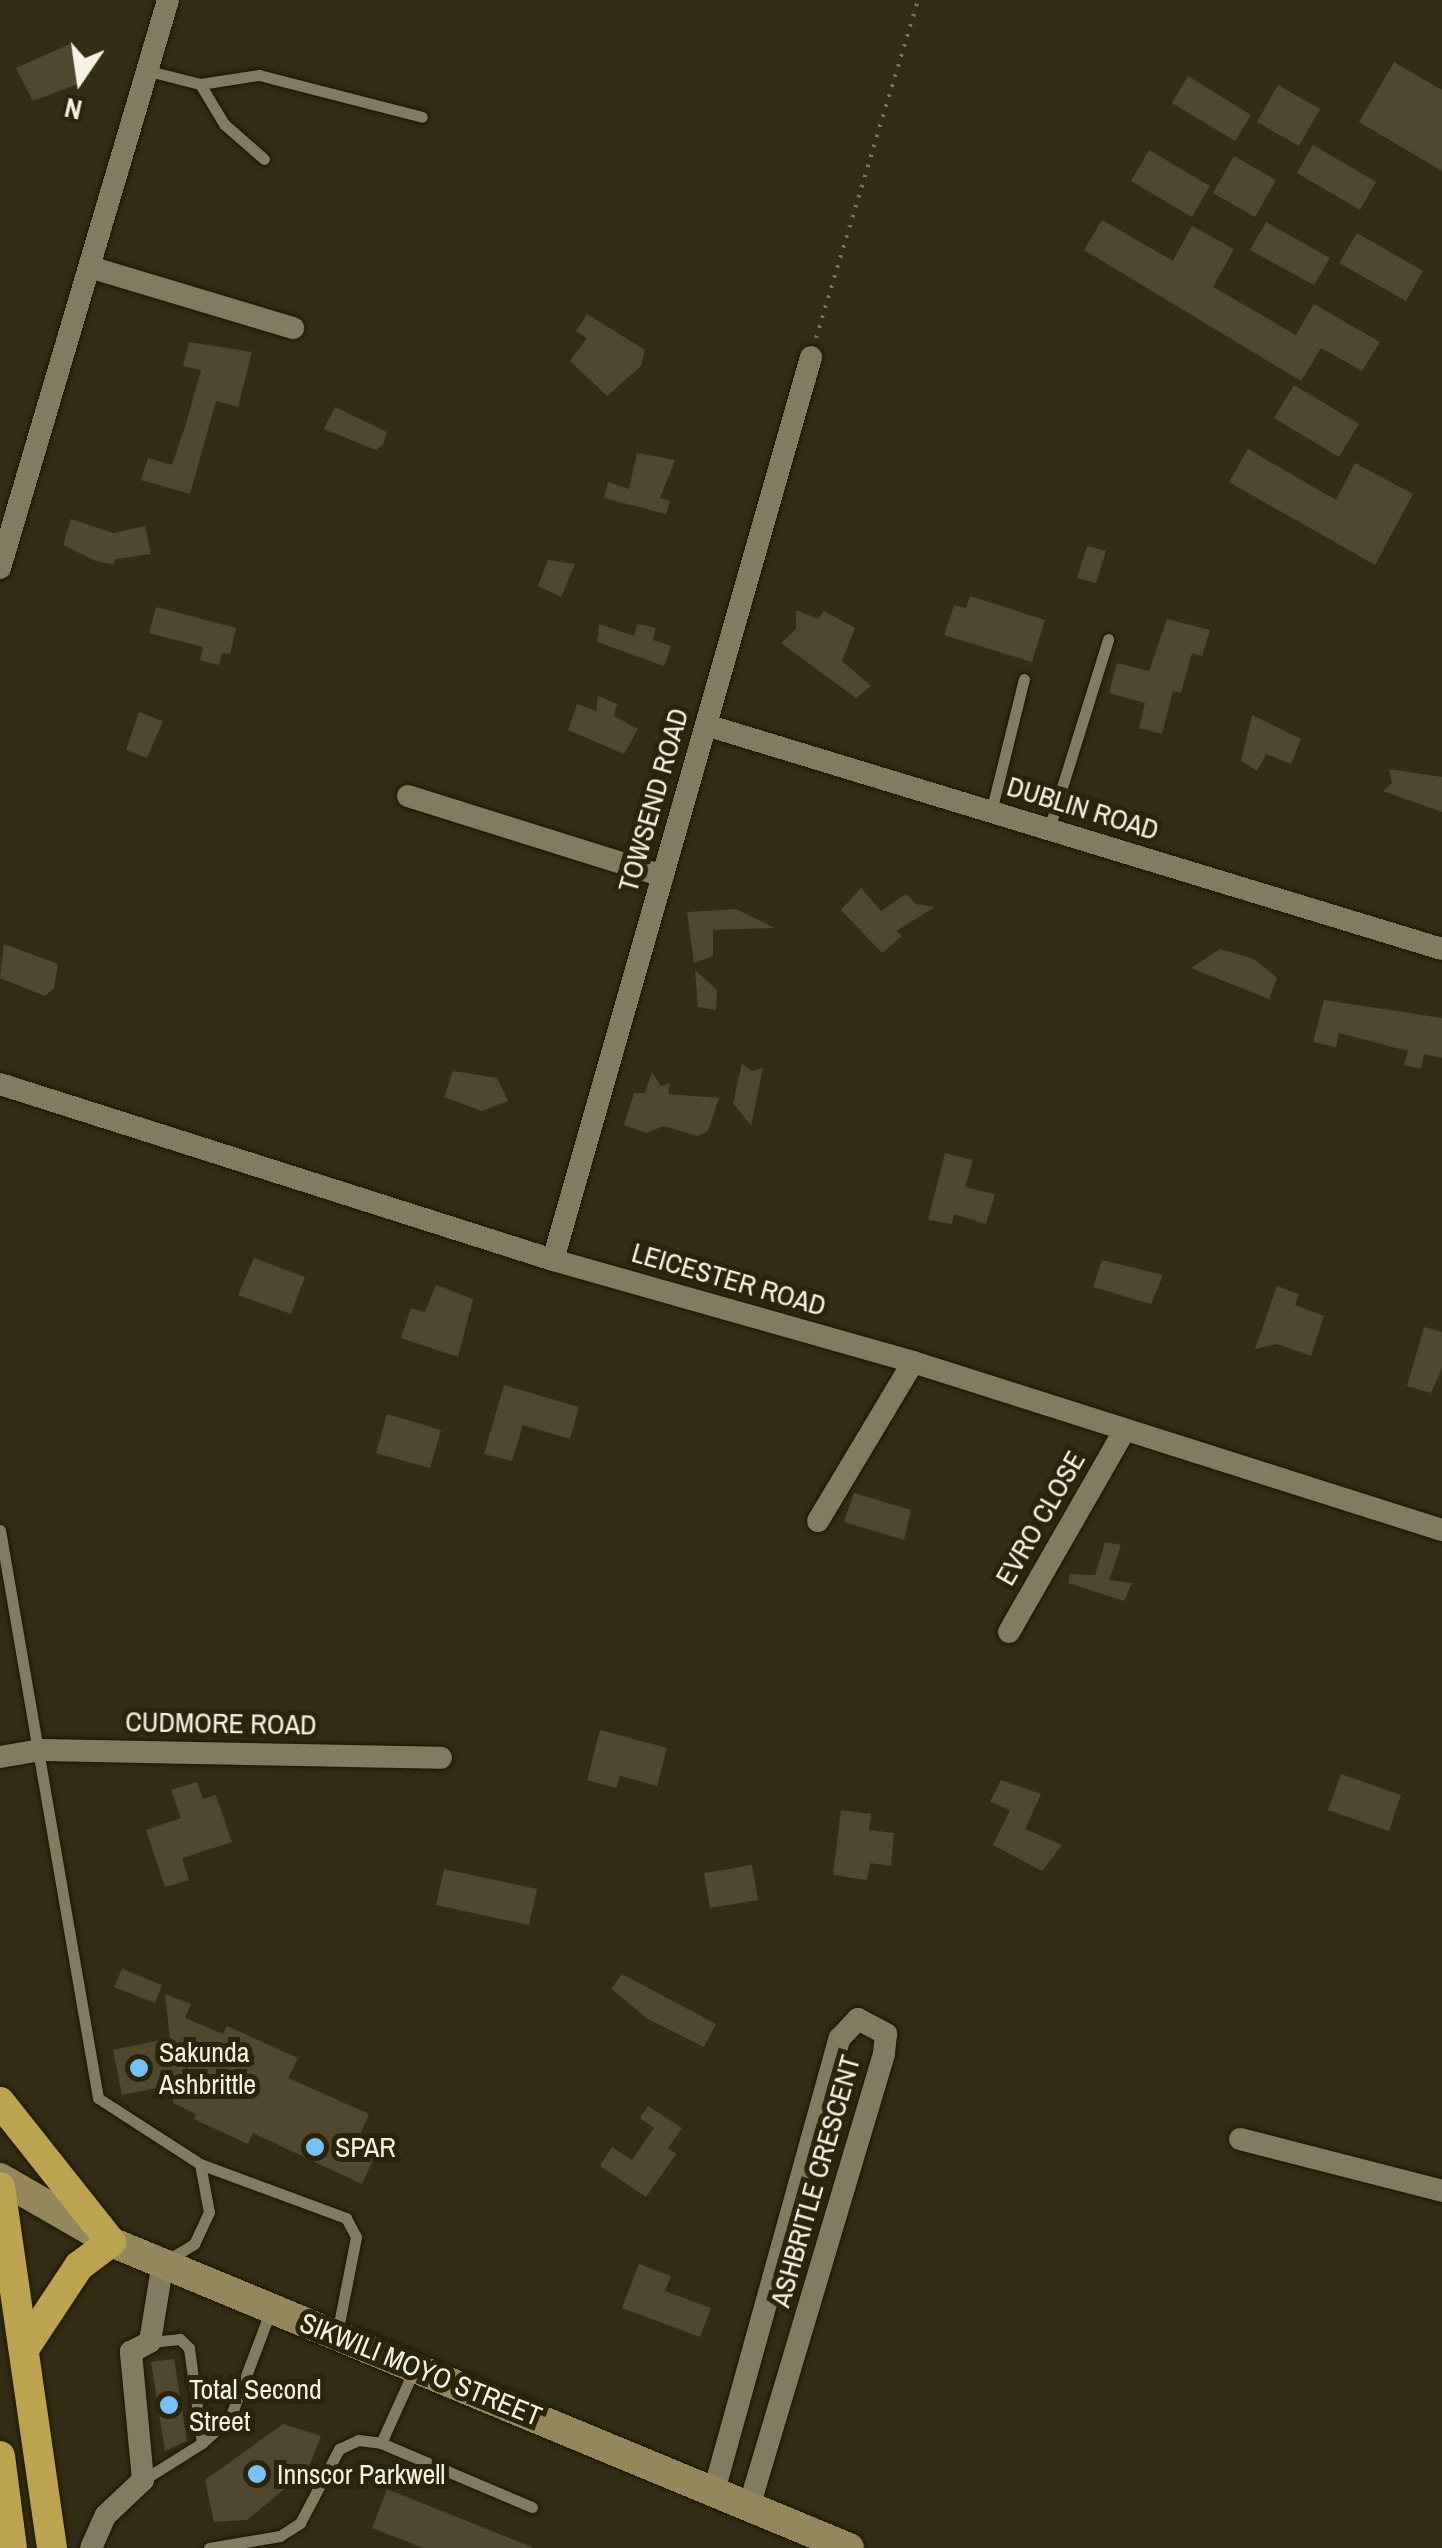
<!DOCTYPE html>
<style>
body{margin:0}
#map{position:relative;width:1442px;height:2548px;overflow:hidden;background:#342d15;font-family:"Archivo Narrow",sans-serif}
div>[style]{position:absolute}
[style*='--x']{left:calc(var(--x)*1px);top:calc(var(--y)*1px);width:calc(var(--w)*1px);rotate:calc(var(--a)*1deg)}
.building>*{inset:0;background:#4f472e}
.path>*{height:4px;margin-top:-2px;transform-origin:0;background:repeating-linear-gradient(90deg,#7a7560 0 2.5px,transparent 0 10.5px)}
.roads{filter:drop-shadow(0 0 2px #1c1500) drop-shadow(0 0 2px #1c1500)}
.lane>*{height:11px;margin:-5.5px;padding:0 5.5px;transform-origin:5.5px;border-radius:5.5px;background:#827b60}
.street>*{height:22px;margin:-11px;padding:0 11px;transform-origin:11px;border-radius:11px;background:#827b60}
.secondary>*{height:30px;margin:-15px;padding:0 15px;transform-origin:15px;border-radius:15px;background:#93875b}
.highway>*{height:30px;margin:-15px;padding:0 15px;transform-origin:15px;border-radius:15px;background:#bba34f}
.dots>*{width:28px;height:28px;translate:-50% -50%;box-sizing:border-box;border:5px solid #2a240b;border-radius:50%}
span{translate:-50% -50%;white-space:nowrap;text-align:center;line-height:1.15;-webkit-text-stroke:10px #2a240b;paint-order:stroke}
.street-label{font-size:28px;color:#f6f2e3}
.poi-label{font-size:28px;color:#f6f2e3}
.left{translate:0 -50%;text-align:left}
.north{position:absolute;left:30px;top:30px;width:100px;height:100px;-webkit-text-stroke:8px #2a240b;paint-order:stroke;rotate:193deg;font-size:28px;font-weight:700;line-height:40px;text-align:center;color:#f6f2e3}
.north::after{content:'';display:block;margin:auto;width:35px;height:45px;background:#f6f2e3;clip-path:polygon(50% 0,100% 100%,50% 72%,0 100%)}
</style>
<div id="map">
<div class="building">
<div style="clip-path:polygon(70px 44px,81px 83px,33px 101px,16px 68px)"></div>
<div style="clip-path:polygon(1394px 62px,1442px 90px,1442px 171px,1359px 122px)"></div>
<div style="clip-path:polygon(1188px 76px,1251px 115px,1235px 141px,1172px 103px)"></div>
<div style="clip-path:polygon(1278px 85px,1320px 109px,1299px 146px,1257px 122px)"></div>
<div style="clip-path:polygon(1313px 145px,1376px 182px,1360px 210px,1297px 173px)"></div>
<div style="clip-path:polygon(1149px 150px,1210px 186px,1192px 217px,1131px 181px)"></div>
<div style="clip-path:polygon(1234px 156px,1276px 180px,1255px 217px,1213px 193px)"></div>
<div style="clip-path:polygon(1102px 220px,1173px 261px,1192px 226px,1234px 249px,1213px 287px,1296px 335px,1314px 304px,1380px 342px,1362px 371px,1321px 348px,1301px 381px,1084px 250px)"></div>
<div style="clip-path:polygon(1266px 222px,1330px 258px,1314px 285px,1250px 250px)"></div>
<div style="clip-path:polygon(1357px 233px,1423px 271px,1406px 301px,1339px 263px)"></div>
<div style="clip-path:polygon(587px 314px,645px 350px,641px 366px,607px 396px,570px 361px,587px 338px,576px 331px)"></div>
<div style="clip-path:polygon(189px 342px,252px 352px,238px 407px,216px 401px,190px 494px,141px 480px,148px 458px,172px 465px,186px 424px,201px 370px,183px 366px)"></div>
<div style="clip-path:polygon(1294px 385px,1359px 424px,1339px 457px,1274px 418px)"></div>
<div style="clip-path:polygon(335px 407px,387px 432px,383px 444px,376px 450px,324px 429px)"></div>
<div style="clip-path:polygon(1248px 449px,1336px 500px,1355px 463px,1413px 494px,1375px 565px,1229px 482px)"></div>
<div style="clip-path:polygon(637px 453px,675px 460px,660px 498px,670px 501px,666px 514px,604px 498px,608px 482px,629px 489px)"></div>
<div style="clip-path:polygon(71px 519px,113px 533px,145px 526px,151px 554px,115px 559px,114px 565px,96px 561px,63px 545px)"></div>
<div style="clip-path:polygon(1087px 546px,1106px 551px,1096px 583px,1077px 578px)"></div>
<div style="clip-path:polygon(548px 560px,575px 564px,561px 597px,538px 586px)"></div>
<div style="clip-path:polygon(970px 596px,1045px 620px,1032px 662px,944px 635px,954px 605px,966px 608px)"></div>
<div style="clip-path:polygon(156px 607px,236px 628px,230px 654px,222px 653px,219px 665px,200px 660px,203px 647px,149px 633px)"></div>
<div style="clip-path:polygon(796px 610px,818px 619px,824px 611px,855px 628px,842px 661px,871px 686px,856px 698px,781px 643px,796px 629px)"></div>
<div style="clip-path:polygon(1167px 619px,1210px 630px,1202px 656px,1192px 653px,1181px 693px,1173px 691px,1162px 734px,1139px 728px,1145px 703px,1109px 693px,1117px 663px,1149px 671px)"></div>
<div style="clip-path:polygon(599px 624px,634px 636px,637px 624px,656px 628px,653px 640px,671px 646px,664px 666px,597px 642px)"></div>
<div style="clip-path:polygon(598px 696px,617px 704px,614px 716px,638px 729px,624px 754px,568px 730px,577px 704px,596px 711px)"></div>
<div style="clip-path:polygon(139px 712px,163px 721px,147px 758px,126px 750px)"></div>
<div style="clip-path:polygon(1252px 715px,1301px 739px,1291px 764px,1266px 754px,1257px 771px,1241px 761px)"></div>
<div style="clip-path:polygon(1389px 769px,1442px 777px,1442px 812px,1383px 791px,1392px 783px)"></div>
<div style="clip-path:polygon(861px 888px,881px 911px,906px 894px,916px 904px,935px 907px,896px 931px,902px 936px,882px 953px,841px 910px)"></div>
<div style="clip-path:polygon(736px 909px,775px 928px,713px 930px,713px 956px,694px 963px,687px 912px)"></div>
<div style="clip-path:polygon(4px 944px,58px 964px,54px 988px,45px 996px,0 978px)"></div>
<div style="clip-path:polygon(1220px 949px,1254px 959px,1277px 978px,1269px 999px,1191px 968px)"></div>
<div style="clip-path:polygon(695px 970px,717px 990px,716px 1010px,698px 1007px)"></div>
<div style="clip-path:polygon(1324px 1000px,1442px 1018px,1442px 1058px,1424px 1054px,1421px 1069px,1404px 1065px,1408px 1051px,1339px 1033px,1336px 1047px,1313px 1042px)"></div>
<div style="clip-path:polygon(742px 1064px,752px 1071px,763px 1068px,751px 1126px,733px 1103px)"></div>
<div style="clip-path:polygon(453px 1071px,497px 1078px,508px 1101px,482px 1111px,444px 1097px)"></div>
<div style="clip-path:polygon(652px 1072px,661px 1086px,670px 1083px,668px 1094px,719px 1098px,708px 1131px,698px 1136px,663px 1126px,647px 1133px,624px 1125px,634px 1093px,645px 1093px)"></div>
<div style="clip-path:polygon(945px 1153px,973px 1160px,965px 1187px,995px 1194px,986px 1224px,954px 1214px,952px 1224px,928px 1220px)"></div>
<div style="clip-path:polygon(254px 1258px,305px 1277px,291px 1314px,238px 1295px)"></div>
<div style="clip-path:polygon(1102px 1260px,1163px 1275px,1151px 1304px,1093px 1287px)"></div>
<div style="clip-path:polygon(436px 1285px,473px 1299px,458px 1357px,401px 1338px,411px 1308px,425px 1312px)"></div>
<div style="clip-path:polygon(1277px 1286px,1299px 1294px,1295px 1305px,1324px 1316px,1311px 1356px,1277px 1344px,1255px 1349px)"></div>
<div style="clip-path:polygon(1424px 1327px,1442px 1332px,1442px 1368px,1431px 1393px,1407px 1386px)"></div>
<div style="clip-path:polygon(504px 1385px,579px 1407px,570px 1439px,523px 1425px,512px 1461px,484px 1454px)"></div>
<div style="clip-path:polygon(387px 1414px,441px 1430px,430px 1468px,376px 1453px)"></div>
<div style="clip-path:polygon(854px 1493px,911px 1510px,904px 1540px,844px 1522px)"></div>
<div style="clip-path:polygon(1105px 1542px,1121px 1545px,1109px 1580px,1132px 1583px,1124px 1601px,1068px 1583px,1070px 1574px,1095px 1575px)"></div>
<div style="clip-path:polygon(600px 1730px,667px 1748px,657px 1786px,620px 1776px,616px 1788px,587px 1780px)"></div>
<div style="clip-path:polygon(1341px 1774px,1401px 1795px,1389px 1831px,1328px 1810px)"></div>
<div style="clip-path:polygon(1001px 1780px,1041px 1794px,1025px 1829px,1062px 1845px,1042px 1871px,993px 1845px,1010px 1810px,990px 1802px)"></div>
<div style="clip-path:polygon(197px 1782px,203px 1799px,216px 1795px,232px 1842px,182px 1858px,189px 1880px,165px 1887px,146px 1830px,181px 1818px,171px 1790px)"></div>
<div style="clip-path:polygon(841px 1810px,871px 1814px,869px 1830px,894px 1833px,891px 1866px,870px 1863px,867px 1880px,833px 1875px)"></div>
<div style="clip-path:polygon(752px 1865px,758px 1900px,710px 1908px,704px 1873px)"></div>
<div style="clip-path:polygon(444px 1869px,537px 1889px,529px 1925px,436px 1905px)"></div>
<div style="clip-path:polygon(122px 1969px,162px 1985px,155px 2003px,114px 1987px)"></div>
<div style="clip-path:polygon(622px 1974px,716px 2024px,704px 2047px,648px 2019px,611px 1989px)"></div>
<div style="clip-path:polygon(165px 1994px,191px 2004px,185px 2018px,223px 2034px,227px 2026px,298px 2058px,288px 2078px,369px 2114px,354px 2149px,374px 2158px,362px 2184px,253px 2133px,248px 2144px,194px 2119px,196px 2114px,173px 2103px,172px 2085px,122px 2095px,113px 2050px,170px 2038px)"></div>
<div style="clip-path:polygon(648px 2106px,682px 2128px,668px 2148px,676px 2154px,646px 2197px,600px 2166px,612px 2147px,632px 2160px,654px 2128px,640px 2118px)"></div>
<div style="clip-path:polygon(639px 2264px,671px 2276px,665px 2291px,711px 2308px,700px 2337px,622px 2308px)"></div>
<div style="clip-path:polygon(174px 2359px,187px 2441px,165px 2451px,151px 2362px)"></div>
<div style="clip-path:polygon(283px 2424px,321px 2436px,308px 2469px,247px 2520px,214px 2522px,205px 2480px)"></div>
<div style="clip-path:polygon(387px 2489px,532px 2547px,532px 2548px,423px 2548px,372px 2528px)"></div>
</div>
<div class="path">
<div style="--x:816;--y:338;--w:353;--a:-73.2"></div>
</div>
<div class="roads">
<div class="lane">
<div style="--x:149;--y:71;--w:53;--a:14.3"></div>
<div style="--x:200;--y:84;--w:60;--a:-8.7"></div>
<div style="--x:259;--y:75;--w:168;--a:14.4"></div>
<div style="--x:200;--y:84;--w:47;--a:59"></div>
<div style="--x:224;--y:124;--w:53;--a:41.2"></div>
<div style="--x:991;--y:812;--w:137;--a:-76.1"></div>
<div style="--x:1049;--y:829;--w:199;--a:-72.7"></div>
<div style="--x:0;--y:1530;--w:576;--a:80.21"></div>
<div style="--x:98;--y:2098;--w:121;--a:32.9"></div>
<div style="--x:200;--y:2164;--w:49;--a:79.4"></div>
<div style="--x:209;--y:2212;--w:35;--a:115"></div>
<div style="--x:194;--y:2244;--w:31;--a:149"></div>
<div style="--x:200;--y:2164;--w:156;--a:20.3"></div>
<div style="--x:346;--y:2218;--w:21;--a:62"></div>
<div style="--x:356;--y:2237;--w:99;--a:101.1"></div>
<div style="--x:202;--y:2443;--w:38;--a:-42"></div>
<div style="--x:230;--y:2418;--w:113;--a:-69.3"></div>
<div style="--x:381;--y:2443;--w:80;--a:-65.7"></div>
<div style="--x:143;--y:2480;--w:70;--a:-32.1"></div>
<div style="--x:202;--y:2443;--w:96;--a:-97.8"></div>
<div style="--x:189;--y:2348;--w:13;--a:-135"></div>
<div style="--x:180;--y:2339;--w:30;--a:174"></div>
<div style="--x:209;--y:2548;--w:72;--a:-9.6"></div>
<div style="--x:280;--y:2536;--w:24;--a:-33"></div>
<div style="--x:300;--y:2523;--w:84;--a:-62.2"></div>
<div style="--x:339;--y:2449;--w:21;--a:-25"></div>
<div style="--x:358;--y:2440;--w:23;--a:7"></div>
<div style="--x:381;--y:2443;--w:164;--a:23"></div>
</div>
<div class="street">
<div style="--x:93;--y:268;--w:209;--a:16.7"></div>
<div style="--x:0;--y:568;--w:592;--a:-73.52"></div>
<div style="--x:706;--y:725;--w:769;--a:16.93"></div>
<div style="--x:408;--y:796;--w:267;--a:17.4"></div>
<div style="--x:0;--y:1084;--w:580;--a:17.65"></div>
<div style="--x:553;--y:1260;--w:374;--a:15.8"></div>
<div style="--x:913;--y:1362;--w:555;--a:17.62"></div>
<div style="--x:553;--y:1260;--w:939;--a:-74.05"></div>
<div style="--x:818;--y:1521;--w:185;--a:-59.1"></div>
<div style="--x:1009;--y:1632;--w:229;--a:-60.2"></div>
<div style="--x:0;--y:1757;--w:42;--a:-9.7"></div>
<div style="--x:41;--y:1750;--w:400;--a:1.1"></div>
<div style="--x:1240;--y:2139;--w:209;--a:14.4"></div>
<div style="--x:714;--y:2491;--w:470;--a:-74.5"></div>
<div style="--x:840;--y:2038;--w:26;--a:-47"></div>
<div style="--x:858;--y:2019;--w:32;--a:28"></div>
<div style="--x:886;--y:2034;--w:20;--a:96"></div>
<div style="--x:884;--y:2054;--w:472;--a:106.6"></div>
<div style="--x:91;--y:2548;--w:36;--a:-66"></div>
<div style="--x:106;--y:2515;--w:51;--a:-43.4"></div>
<div style="--x:143;--y:2480;--w:129;--a:-95.4"></div>
<div style="--x:131;--y:2352;--w:21;--a:-28"></div>
<div style="--x:150;--y:2342;--w:81;--a:-80.8"></div>
</div>
<div class="secondary">
<div style="--x:0;--y:2178;--w:128;--a:30"></div>
<div style="--x:111;--y:2242;--w:799;--a:22.52"></div>
</div>
<div class="highway">
<div style="--x:0;--y:2102;--w:179;--a:51.6"></div>
<div style="--x:111;--y:2242;--w:40;--a:143"></div>
<div style="--x:79;--y:2266;--w:100;--a:123.5"></div>
<div style="--x:0;--y:2187;--w:365;--a:81.8"></div>
<div style="--x:0;--y:2456;--w:93;--a:82.6"></div>
</div>
</div>
<div class="dots">
<div style="left:139px;top:2068px;background:#79bff8"></div>
<div style="left:315px;top:2147px;background:#79bff8"></div>
<div style="left:169px;top:2405px;background:#79bff8"></div>
<div style="left:257px;top:2474px;background:#79bff8"></div>
</div>
<div class="street-label">
<span style="left:653px;top:800px;rotate:-74deg">TOWSEND ROAD</span>
<span style="left:1083px;top:808px;rotate:17deg">DUBLIN ROAD</span>
<span style="left:729px;top:1279px;rotate:16deg">LEICESTER ROAD</span>
<span style="left:1040px;top:1518px;rotate:-60deg">EVRO CLOSE</span>
<span style="left:221px;top:1723px;rotate:1deg">CUDMORE ROAD</span>
<span style="left:815px;top:2181px;rotate:-74deg">ASHBRITLE CRESCENT</span>
<span style="left:421px;top:2369px;rotate:22deg">SIKWILI MOYO STREET</span>
</div>
<div class="poi-label">
<span class="left" style="left:159px;top:2068px">Sakunda<br>Ashbrittle</span>
<span class="left" style="left:335px;top:2147px">SPAR</span>
<span class="left" style="left:189px;top:2405px">Total Second<br>Street</span>
<span class="left" style="left:277px;top:2474px">Innscor Parkwell</span>
</div>
<div class="north">N</div>
</div>
